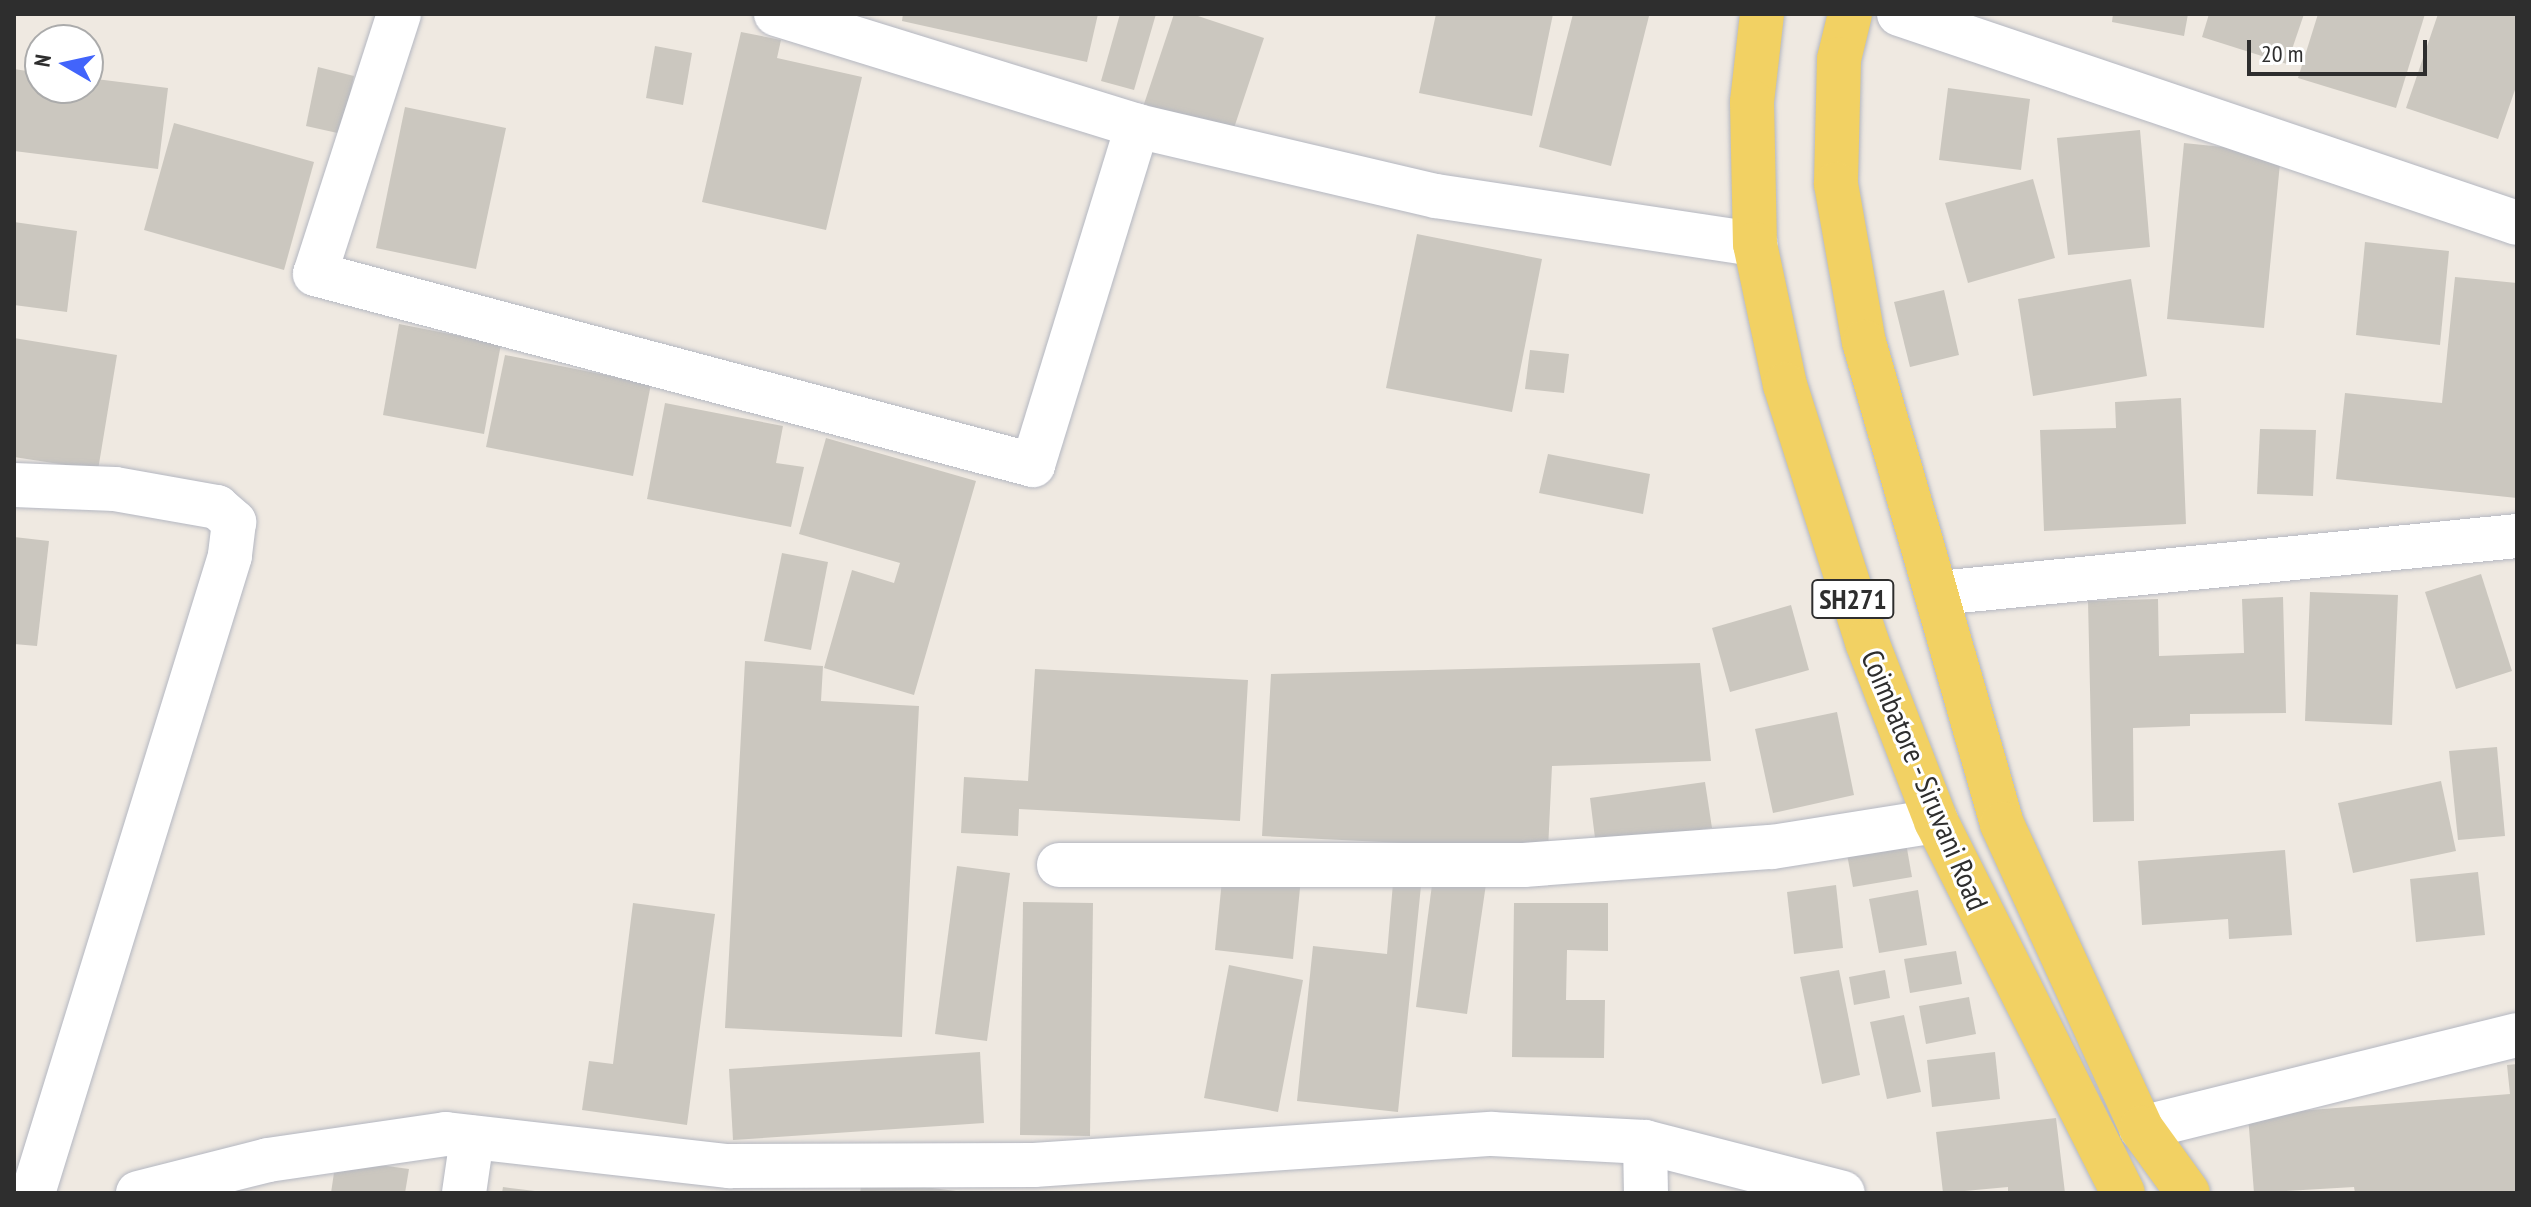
<!DOCTYPE html>
<style>
body{margin:0}
#map{position:relative;width:2531px;height:1207px;overflow:hidden;background:#efe9e1;font-family:"PT Sans Narrow",sans-serif}
div>[style]{position:absolute}
[style*='--x']{left:calc(var(--x)*1px);top:calc(var(--y)*1px);width:calc(var(--w)*1px);rotate:calc(var(--a)*1deg)}
.building>*{inset:0;background:#cbc7bf}
.roads{filter:drop-shadow(0 0 2px #b4b7c1) drop-shadow(0 0 2px #b4b7c1)}
.street>*{height:44px;margin:-22px;padding:0 22px;transform-origin:22px;border-radius:22px;background:#fff}
.secondary>*{height:44px;margin:-22px;padding:0 22px;transform-origin:22px;border-radius:22px;background:#fff}
.primary>*{height:44px;margin:-22px;padding:0 22px;transform-origin:22px;border-radius:22px;background:#f2d163}
span{translate:-50% -50%;white-space:nowrap;text-align:center;line-height:1.15;-webkit-text-stroke:6px #fff;paint-order:stroke}
.shield-label span{padding:2px 6px;background:#fff;border:2px solid;border-radius:6px;-webkit-text-stroke-width:0}
.shield-label{font-size:28px;color:#2e2e2e;font-weight:700}
.street-label{font-size:30px;color:#2e2e2e}
.frame{position:absolute;inset:0;border:16px solid #2e2e2e;pointer-events:none}
.north{position:absolute;left:24px;top:24px;width:80px;height:80px;box-sizing:border-box;background:#fff;border:2px solid #ababab;border-radius:50%;rotate:279deg;font-size:22px;font-weight:700;line-height:32px;text-align:center;color:#2e2e2e}
.north::after{content:'';display:block;margin:auto;width:28px;height:36px;background:#4264fb;clip-path:polygon(50% 0,100% 100%,50% 72%,0 100%)}
.scale{position:absolute;left:2247px;top:40px;width:180px;height:36px;box-sizing:border-box;border:4px solid #2e2e2e;border-top:0;padding-left:10px;font-size:24px;line-height:28px;white-space:nowrap;color:#2e2e2e;-webkit-text-stroke:6px #fff;paint-order:stroke}
</style>
<div id="map">
<div class="building">
<div style="clip-path:polygon(903px 14px,1098px 14px,1087px 62px,902px 21px)"></div>
<div style="clip-path:polygon(1120px 14px,1156px 14px,1134px 90px,1101px 81px)"></div>
<div style="clip-path:polygon(1174px 14px,1192px 14px,1264px 38px,1232px 134px,1144px 104px)"></div>
<div style="clip-path:polygon(1436px 14px,1553px 14px,1532px 116px,1419px 93px)"></div>
<div style="clip-path:polygon(1573px 14px,1649px 16px,1611px 166px,1539px 147px)"></div>
<div style="clip-path:polygon(2113px 14px,2188px 14px,2184px 36px,2112px 22px)"></div>
<div style="clip-path:polygon(2209px 14px,2304px 14px,2287px 64px,2202px 37px)"></div>
<div style="clip-path:polygon(2318px 14px,2425px 14px,2396px 108px,2298px 78px)"></div>
<div style="clip-path:polygon(2438px 14px,2517px 14px,2517px 84px,2498px 139px,2406px 108px)"></div>
<div style="clip-path:polygon(741px 32px,781px 40px,777px 58px,862px 77px,826px 230px,702px 202px)"></div>
<div style="clip-path:polygon(655px 46px,692px 53px,683px 105px,646px 98px)"></div>
<div style="clip-path:polygon(318px 67px,354px 76px,342px 134px,306px 126px)"></div>
<div style="clip-path:polygon(14px 69px,40px 73px,40px 88px,88px 88px,88px 78px,168px 88px,158px 169px,14px 151px)"></div>
<div style="clip-path:polygon(1948px 88px,2030px 99px,2021px 170px,1939px 160px)"></div>
<div style="clip-path:polygon(405px 107px,506px 128px,476px 269px,376px 248px)"></div>
<div style="clip-path:polygon(174px 123px,314px 162px,284px 270px,144px 230px)"></div>
<div style="clip-path:polygon(2140px 130px,2150px 247px,2068px 255px,2057px 138px)"></div>
<div style="clip-path:polygon(2184px 143px,2281px 153px,2264px 328px,2167px 319px)"></div>
<div style="clip-path:polygon(2033px 179px,2055px 258px,1968px 283px,1945px 203px)"></div>
<div style="clip-path:polygon(14px 222px,77px 231px,67px 312px,14px 305px)"></div>
<div style="clip-path:polygon(1417px 234px,1542px 259px,1512px 412px,1386px 388px)"></div>
<div style="clip-path:polygon(2365px 242px,2449px 251px,2440px 345px,2356px 335px)"></div>
<div style="clip-path:polygon(2455px 277px,2517px 283px,2517px 498px,2336px 479px,2345px 393px,2442px 403px)"></div>
<div style="clip-path:polygon(2131px 279px,2147px 376px,2033px 396px,2018px 299px)"></div>
<div style="clip-path:polygon(1944px 290px,1959px 355px,1910px 367px,1894px 302px)"></div>
<div style="clip-path:polygon(399px 324px,501px 344px,484px 434px,383px 415px)"></div>
<div style="clip-path:polygon(14px 338px,117px 355px,98px 470px,14px 457px)"></div>
<div style="clip-path:polygon(1530px 350px,1569px 354px,1564px 393px,1525px 389px)"></div>
<div style="clip-path:polygon(505px 355px,651px 384px,633px 476px,486px 447px)"></div>
<div style="clip-path:polygon(2181px 398px,2186px 524px,2044px 531px,2040px 430px,2116px 428px,2115px 402px)"></div>
<div style="clip-path:polygon(665px 403px,783px 426px,776px 463px,804px 467px,791px 527px,647px 499px)"></div>
<div style="clip-path:polygon(2260px 429px,2316px 430px,2313px 496px,2257px 494px)"></div>
<div style="clip-path:polygon(826px 438px,976px 481px,914px 695px,824px 668px,852px 570px,894px 583px,900px 563px,799px 534px)"></div>
<div style="clip-path:polygon(1548px 454px,1650px 474px,1643px 514px,1539px 493px)"></div>
<div style="clip-path:polygon(14px 537px,49px 541px,37px 646px,14px 644px)"></div>
<div style="clip-path:polygon(782px 553px,828px 562px,811px 650px,764px 641px)"></div>
<div style="clip-path:polygon(2481px 574px,2512px 671px,2456px 689px,2425px 592px)"></div>
<div style="clip-path:polygon(2310px 592px,2398px 595px,2392px 725px,2305px 721px)"></div>
<div style="clip-path:polygon(2283px 597px,2286px 713px,2190px 714px,2190px 726px,2133px 728px,2134px 821px,2093px 822px,2088px 601px,2158px 599px,2159px 656px,2244px 653px,2242px 599px)"></div>
<div style="clip-path:polygon(1791px 605px,1809px 670px,1730px 692px,1712px 628px)"></div>
<div style="clip-path:polygon(745px 661px,823px 666px,821px 701px,919px 706px,902px 1037px,725px 1028px)"></div>
<div style="clip-path:polygon(1700px 663px,1711px 761px,1552px 766px,1548px 850px,1262px 836px,1271px 674px)"></div>
<div style="clip-path:polygon(1035px 669px,1248px 680px,1240px 821px,1019px 809px,1018px 836px,961px 833px,964px 777px,1028px 781px)"></div>
<div style="clip-path:polygon(1837px 712px,1854px 795px,1773px 813px,1755px 729px)"></div>
<div style="clip-path:polygon(2497px 747px,2505px 836px,2458px 840px,2449px 751px)"></div>
<div style="clip-path:polygon(2441px 781px,2456px 851px,2353px 873px,2338px 803px)"></div>
<div style="clip-path:polygon(1705px 782px,1712px 828px,1596px 846px,1590px 798px)"></div>
<div style="clip-path:polygon(1906px 843px,1912px 877px,1853px 887px,1847px 854px)"></div>
<div style="clip-path:polygon(2285px 850px,2292px 935px,2229px 939px,2228px 919px,2142px 925px,2138px 861px)"></div>
<div style="clip-path:polygon(957px 866px,1010px 873px,987px 1041px,935px 1034px)"></div>
<div style="clip-path:polygon(1223px 870px,1301px 878px,1293px 959px,1215px 950px)"></div>
<div style="clip-path:polygon(2478px 872px,2485px 935px,2416px 942px,2410px 879px)"></div>
<div style="clip-path:polygon(1433px 877px,1486px 884px,1467px 1014px,1416px 1007px)"></div>
<div style="clip-path:polygon(1393px 883px,1421px 886px,1398px 1112px,1297px 1101px,1313px 946px,1387px 954px)"></div>
<div style="clip-path:polygon(1836px 885px,1843px 948px,1794px 954px,1787px 892px)"></div>
<div style="clip-path:polygon(1918px 890px,1927px 945px,1879px 953px,1869px 899px)"></div>
<div style="clip-path:polygon(1023px 902px,1093px 903px,1090px 1136px,1020px 1135px)"></div>
<div style="clip-path:polygon(633px 903px,715px 914px,687px 1125px,582px 1110px,589px 1061px,613px 1064px)"></div>
<div style="clip-path:polygon(1514px 903px,1608px 903px,1608px 951px,1567px 950px,1566px 1000px,1605px 1000px,1604px 1058px,1512px 1057px)"></div>
<div style="clip-path:polygon(1956px 951px,1962px 984px,1910px 993px,1904px 959px)"></div>
<div style="clip-path:polygon(1229px 965px,1303px 980px,1278px 1112px,1204px 1098px)"></div>
<div style="clip-path:polygon(1839px 970px,1860px 1075px,1822px 1084px,1800px 977px)"></div>
<div style="clip-path:polygon(1885px 970px,1890px 998px,1854px 1005px,1849px 977px)"></div>
<div style="clip-path:polygon(1969px 997px,1976px 1034px,1926px 1044px,1919px 1006px)"></div>
<div style="clip-path:polygon(1904px 1015px,1921px 1092px,1887px 1099px,1870px 1022px)"></div>
<div style="clip-path:polygon(980px 1052px,984px 1123px,733px 1140px,729px 1069px)"></div>
<div style="clip-path:polygon(1995px 1052px,2000px 1099px,1932px 1107px,1927px 1060px)"></div>
<div style="clip-path:polygon(2517px 1064px,2517px 1193px,2355px 1193px,2354px 1187px,2254px 1193px,2248px 1115px,2510px 1094px,2507px 1065px)"></div>
<div style="clip-path:polygon(2056px 1118px,2065px 1193px,2008px 1193px,2008px 1187px,1943px 1193px,1936px 1132px)"></div>
<div style="clip-path:polygon(336px 1159px,409px 1169px,405px 1193px,331px 1193px)"></div>
<div style="clip-path:polygon(862px 1179px,956px 1191px,956px 1193px,860px 1193px)"></div>
<div style="clip-path:polygon(503px 1187px,535px 1191px,535px 1193px,502px 1193px)"></div>
</div>
<div class="roads">
<div class="street">
<div style="--x:399;--y:14;--w:273;--a:107.9"></div>
<div style="--x:315;--y:274;--w:743;--a:14.9"></div>
<div style="--x:1033;--y:465;--w:355;--a:-72.9"></div>
<div style="--x:776;--y:14;--w:378;--a:17.2"></div>
<div style="--x:1137;--y:126;--w:307;--a:13.2"></div>
<div style="--x:1436;--y:196;--w:323;--a:8.6"></div>
<div style="--x:1899;--y:14;--w:652;--a:18.68"></div>
<div style="--x:14;--y:485;--w:101;--a:2.3"></div>
<div style="--x:115;--y:489;--w:104;--a:10"></div>
<div style="--x:217;--y:507;--w:23;--a:41"></div>
<div style="--x:234;--y:522;--w:34;--a:97"></div>
<div style="--x:230;--y:556;--w:667;--a:107.18"></div>
<div style="--x:1939;--y:593;--w:581;--a:-5.63"></div>
<div style="--x:1059;--y:865;--w:465;--a:0"></div>
<div style="--x:1524;--y:865;--w:249;--a:-4.2"></div>
<div style="--x:1772;--y:847;--w:166;--a:-9"></div>
<div style="--x:2141;--y:1128;--w:387;--a:-13.9"></div>
<div style="--x:1645;--y:1142;--w:51;--a:88.9"></div>
<div style="--x:464;--y:1193;--w:56;--a:-81.7"></div>
</div>
<div class="secondary">
<div style="--x:138;--y:1193;--w:134;--a:-14.2"></div>
<div style="--x:268;--y:1160;--w:180;--a:-8.3"></div>
<div style="--x:446;--y:1134;--w:285;--a:6.5"></div>
<div style="--x:729;--y:1166;--w:305;--a:-0.2"></div>
<div style="--x:1034;--y:1165;--w:459;--a:-3.9"></div>
<div style="--x:1492;--y:1134;--w:153;--a:3"></div>
<div style="--x:1645;--y:1142;--w:204;--a:14.4"></div>
</div>
<div class="primary">
<div style="--x:1762;--y:14;--w:89;--a:96.5"></div>
<div style="--x:1752;--y:102;--w:142;--a:88.8"></div>
<div style="--x:1755;--y:244;--w:144;--a:78"></div>
<div style="--x:1785;--y:385;--w:270;--a:72.3"></div>
<div style="--x:1867;--y:642;--w:192;--a:68.9"></div>
<div style="--x:1936;--y:821;--w:416;--a:63.3"></div>
<div style="--x:1850;--y:14;--w:46;--a:103.7"></div>
<div style="--x:1839;--y:59;--w:125;--a:91.4"></div>
<div style="--x:1836;--y:184;--w:160;--a:80"></div>
<div style="--x:1864;--y:342;--w:501;--a:74.02"></div>
<div style="--x:2002;--y:824;--w:334;--a:65.4"></div>
<div style="--x:2141;--y:1128;--w:80;--a:54.1"></div>
</div>
</div>
<div class="shield-label">
<span style="left:1853px;top:599px">SH271</span>
</div>
<div class="street-label">
<span style="left:1925px;top:780px;rotate:67deg">Coimbatore - Siruvani Road</span>
</div>
<div class="frame"></div>
<div class="north">N</div>
<div class="scale">20 m</div>
</div>
